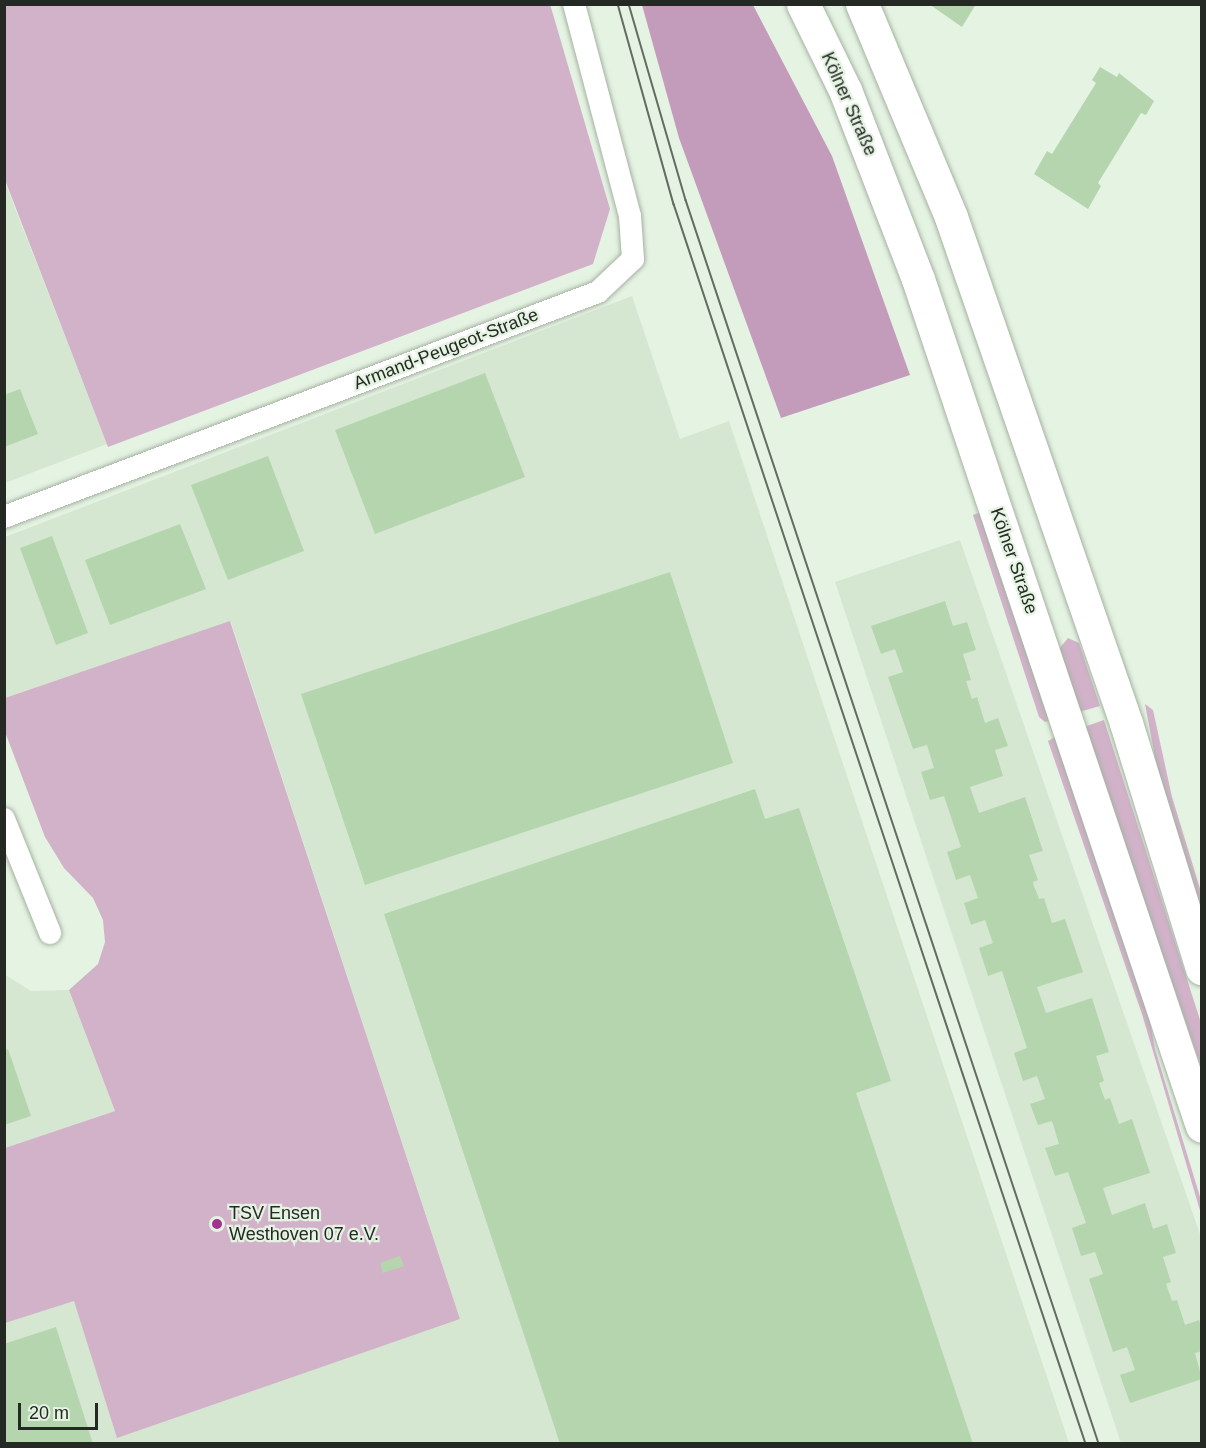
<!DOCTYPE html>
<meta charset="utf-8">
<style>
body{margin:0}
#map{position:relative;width:1206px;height:1448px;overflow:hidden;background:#e5f3e3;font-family:Helvetica,sans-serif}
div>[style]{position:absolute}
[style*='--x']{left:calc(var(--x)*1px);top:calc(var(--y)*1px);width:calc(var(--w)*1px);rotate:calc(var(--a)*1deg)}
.built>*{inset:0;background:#d5e7d1}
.green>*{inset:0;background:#d1b2c9}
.forest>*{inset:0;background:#c49cbb}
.building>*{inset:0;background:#b5d5af}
.roads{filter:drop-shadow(0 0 2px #a5b2a2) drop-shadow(0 0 2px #a5b2a2)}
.minor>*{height:22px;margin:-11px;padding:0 11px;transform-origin:11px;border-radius:11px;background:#fff}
.secondary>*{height:33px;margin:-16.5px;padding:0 16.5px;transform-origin:16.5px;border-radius:16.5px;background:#fff}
.tram>*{height:1.5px;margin:-0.75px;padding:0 0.75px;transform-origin:0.75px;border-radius:0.75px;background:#636b62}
.dots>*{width:16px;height:16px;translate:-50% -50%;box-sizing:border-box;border:3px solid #e5f3e3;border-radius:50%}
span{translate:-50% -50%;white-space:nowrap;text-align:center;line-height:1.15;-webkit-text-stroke:4.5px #e5f3e3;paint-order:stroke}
.street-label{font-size:18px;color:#242923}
.poi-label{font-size:18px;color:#242923}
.left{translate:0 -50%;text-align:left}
.frame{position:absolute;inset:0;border:6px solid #242923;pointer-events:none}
.scale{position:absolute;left:18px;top:1403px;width:80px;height:27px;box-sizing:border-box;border:3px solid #242923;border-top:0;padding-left:8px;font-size:18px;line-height:21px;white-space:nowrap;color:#242923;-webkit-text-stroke:4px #e5f3e3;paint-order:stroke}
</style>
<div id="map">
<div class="built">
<div style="clip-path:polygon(4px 180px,107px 444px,5px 483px,4px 483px)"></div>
<div style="clip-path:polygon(632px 296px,680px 439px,729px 421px,1069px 1443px,5px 1443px,4px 1323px,74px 1300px,117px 1437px,460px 1319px,231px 622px,5px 698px,5px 537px)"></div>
<div style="clip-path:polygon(960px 540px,1201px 1237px,1201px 1443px,1121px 1443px,835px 582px)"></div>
<div style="clip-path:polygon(4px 974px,31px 991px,69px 990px,115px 1111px,5px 1148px)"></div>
</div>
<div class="green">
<div style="clip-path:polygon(550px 4px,610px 209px,593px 264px,108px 447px,5px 180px,5px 5px)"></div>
<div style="clip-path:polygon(981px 512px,1049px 721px,1045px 722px,1039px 717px,973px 515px)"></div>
<div style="clip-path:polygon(230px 621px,460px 1319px,117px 1438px,74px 1301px,5px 1323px,5px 1148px,115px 1111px,69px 990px,98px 964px,105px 942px,103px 920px,93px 898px,64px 868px,45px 837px,5px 732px,5px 698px)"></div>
<div style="clip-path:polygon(1068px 638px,1079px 643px,1100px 706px,1079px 712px,1059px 649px)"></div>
<div style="clip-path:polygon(1145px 704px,1153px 710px,1172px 797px,1201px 892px,1201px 929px,1163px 799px)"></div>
<div style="clip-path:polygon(1104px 720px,1201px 1023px,1201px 1067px,1084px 727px)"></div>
<div style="clip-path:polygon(1055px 737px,1149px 1015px,1155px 1049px,1201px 1200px,1201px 1214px,1142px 1014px,1048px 741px)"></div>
</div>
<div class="forest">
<div style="clip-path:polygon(642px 5px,753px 5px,832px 156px,910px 375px,781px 418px,679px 138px)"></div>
</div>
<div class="building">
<div style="clip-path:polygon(929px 4px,976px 4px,962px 27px)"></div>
<div style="clip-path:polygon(1100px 67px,1117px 77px,1119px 73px,1154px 101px,1146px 115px,1141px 113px,1098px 183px,1101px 186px,1088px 209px,1034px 174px,1047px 151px,1052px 154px,1096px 83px,1092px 80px)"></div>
<div style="clip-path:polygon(485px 373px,525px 477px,375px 534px,335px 430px)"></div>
<div style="clip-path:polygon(20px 389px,38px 434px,4px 447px,4px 395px)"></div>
<div style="clip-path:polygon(268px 456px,304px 551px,228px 580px,191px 485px)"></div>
<div style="clip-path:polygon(180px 524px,206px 589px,110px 625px,85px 560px)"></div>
<div style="clip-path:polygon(52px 536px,88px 633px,56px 645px,20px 548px)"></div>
<div style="clip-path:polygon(670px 572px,733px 763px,365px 885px,301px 694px)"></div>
<div style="clip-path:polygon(945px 601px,953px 626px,967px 622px,976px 650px,963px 654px,971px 680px,966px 681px,972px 699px,977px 697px,985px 723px,998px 718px,1008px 746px,995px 750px,1003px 776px,970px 787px,979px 813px,1025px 797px,1043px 851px,1029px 855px,1038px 880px,1033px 882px,1034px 886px,1039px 899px,1044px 898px,1052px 923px,1065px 919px,1083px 972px,1037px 987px,1046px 1013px,1092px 998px,1109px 1052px,1096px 1056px,1104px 1081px,1099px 1083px,1105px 1100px,1110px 1098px,1119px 1124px,1132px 1119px,1150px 1173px,1103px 1188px,1112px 1215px,1145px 1203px,1153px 1229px,1167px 1224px,1176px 1253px,1163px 1257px,1171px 1282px,1166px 1284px,1172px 1301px,1177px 1300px,1185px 1325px,1199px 1320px,1202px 1329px,1202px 1351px,1195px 1353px,1202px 1379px,1130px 1403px,1120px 1375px,1135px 1370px,1127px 1347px,1113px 1352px,1089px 1279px,1103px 1274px,1095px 1252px,1081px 1256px,1072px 1228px,1086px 1223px,1068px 1172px,1055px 1176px,1045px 1148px,1059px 1144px,1052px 1121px,1038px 1125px,1030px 1104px,1045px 1099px,1037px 1076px,1023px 1081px,1014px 1053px,1027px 1048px,1002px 971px,988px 976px,979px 948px,993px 943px,985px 920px,971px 925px,964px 903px,978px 898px,970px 875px,956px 880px,947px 852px,961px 847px,944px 796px,930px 800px,921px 772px,934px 768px,927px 745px,913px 749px,888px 677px,903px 672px,895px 649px,881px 654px,871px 626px)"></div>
<div style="clip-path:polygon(755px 789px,765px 819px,799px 808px,891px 1081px,856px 1093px,973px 1444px,560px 1444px,543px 1392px,384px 914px)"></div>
<div style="clip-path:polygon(8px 1049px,31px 1116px,4px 1125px,4px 1051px)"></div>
<div style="clip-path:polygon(400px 1256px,404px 1266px,383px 1273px,380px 1263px)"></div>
<div style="clip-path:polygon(56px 1327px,93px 1444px,4px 1444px,4px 1344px)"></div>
</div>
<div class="roads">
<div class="minor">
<div style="--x:4;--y:517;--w:635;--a:-20.75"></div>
<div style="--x:598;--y:292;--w:48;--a:-43.3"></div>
<div style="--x:633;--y:259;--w:43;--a:-94"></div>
<div style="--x:630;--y:216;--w:219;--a:-104.8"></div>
<div style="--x:4;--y:819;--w:123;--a:68"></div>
</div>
<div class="secondary">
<div style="--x:803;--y:4;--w:96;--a:64"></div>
<div style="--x:845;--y:90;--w:203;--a:68.9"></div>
<div style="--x:918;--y:279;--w:893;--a:71.46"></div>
<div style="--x:862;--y:4;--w:231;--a:67.3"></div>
<div style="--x:951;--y:217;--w:535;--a:70.92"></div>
<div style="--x:1126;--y:723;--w:257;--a:72.8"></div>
</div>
</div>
<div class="tram">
<div style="--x:618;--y:4;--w:208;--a:74.4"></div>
<div style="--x:674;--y:204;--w:1307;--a:71.62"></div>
<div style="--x:629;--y:4;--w:204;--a:73.8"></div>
<div style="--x:686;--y:200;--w:1311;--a:71.63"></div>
</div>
<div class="dots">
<div style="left:217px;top:1224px;background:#a13291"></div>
</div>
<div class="street-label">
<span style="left:849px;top:104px;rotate:66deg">Kölner Straße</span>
<span style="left:446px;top:349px;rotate:-21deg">Armand-Peugeot-Straße</span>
<span style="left:1014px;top:561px;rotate:71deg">Kölner Straße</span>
</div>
<div class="poi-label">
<span class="left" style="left:229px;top:1224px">TSV Ensen<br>Westhoven 07 e.V.</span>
</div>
<div class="frame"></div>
<div class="scale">20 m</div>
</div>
